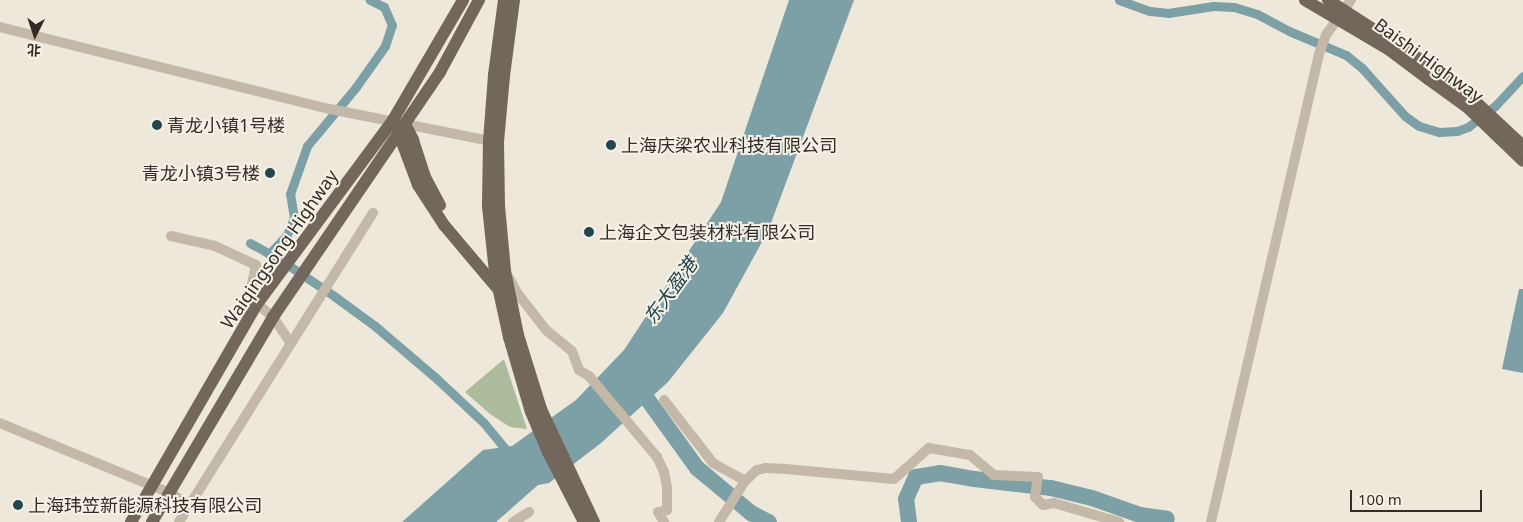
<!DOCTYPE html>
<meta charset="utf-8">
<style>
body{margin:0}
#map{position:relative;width:1523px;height:522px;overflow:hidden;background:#eee8db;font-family:"Noto Sans","Noto Sans SC",sans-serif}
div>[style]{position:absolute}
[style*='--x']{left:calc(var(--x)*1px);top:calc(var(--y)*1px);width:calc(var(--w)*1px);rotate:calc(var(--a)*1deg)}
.green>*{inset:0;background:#adbb9d}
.water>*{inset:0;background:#7da0a7}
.canal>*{height:9px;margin:-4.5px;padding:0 4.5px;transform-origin:4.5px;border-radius:4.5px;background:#7da0a7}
.river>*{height:16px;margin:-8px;padding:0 8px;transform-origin:8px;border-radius:8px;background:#7da0a7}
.minor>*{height:10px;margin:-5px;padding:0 5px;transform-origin:5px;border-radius:5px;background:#c4b9a8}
.major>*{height:12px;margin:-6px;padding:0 6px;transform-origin:6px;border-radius:6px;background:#73665a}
.dots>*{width:14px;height:14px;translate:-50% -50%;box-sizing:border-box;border:2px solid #f6f1e6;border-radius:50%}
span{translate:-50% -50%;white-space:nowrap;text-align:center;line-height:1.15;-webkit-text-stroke:4px #f6f1e6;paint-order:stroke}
.street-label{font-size:18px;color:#322c27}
.poi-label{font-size:18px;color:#322c27}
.left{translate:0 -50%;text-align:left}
.right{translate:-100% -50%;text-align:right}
.water-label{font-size:19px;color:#22464f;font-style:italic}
.north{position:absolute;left:10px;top:10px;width:50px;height:50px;-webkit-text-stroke:4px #f6f1e6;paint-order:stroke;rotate:184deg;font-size:14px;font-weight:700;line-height:20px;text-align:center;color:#322c27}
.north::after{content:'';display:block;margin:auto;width:18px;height:22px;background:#322c27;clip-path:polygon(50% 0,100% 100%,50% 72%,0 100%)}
.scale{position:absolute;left:1350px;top:490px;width:132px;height:22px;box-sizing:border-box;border:2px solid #322c27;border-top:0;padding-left:6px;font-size:15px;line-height:18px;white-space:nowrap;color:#322c27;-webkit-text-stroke:4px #f6f1e6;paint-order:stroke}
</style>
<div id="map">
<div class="green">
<div style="clip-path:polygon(504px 359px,527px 429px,510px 427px,490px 414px,465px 392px)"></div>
</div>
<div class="water">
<div style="clip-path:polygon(789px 0,854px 0,768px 231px,723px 313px,668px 382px,601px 443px,549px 483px,538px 485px,496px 522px,402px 522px,483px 450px,512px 446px,576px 400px,624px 350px,721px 202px)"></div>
<div style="clip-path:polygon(1519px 289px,1523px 289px,1523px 373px,1502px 369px)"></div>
</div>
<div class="canal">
<div style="--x:1119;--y:0;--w:33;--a:20"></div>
<div style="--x:1150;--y:11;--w:18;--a:6"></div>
<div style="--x:1168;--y:13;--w:46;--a:-8.8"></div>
<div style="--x:1213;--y:6;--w:21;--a:3"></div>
<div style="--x:1234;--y:7;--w:24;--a:17"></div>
<div style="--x:1257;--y:14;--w:36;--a:28"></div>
<div style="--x:1289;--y:31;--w:62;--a:22.8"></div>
<div style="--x:1346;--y:55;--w:21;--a:39"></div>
<div style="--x:1362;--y:68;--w:64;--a:48.1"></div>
<div style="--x:1405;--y:116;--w:17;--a:36"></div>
<div style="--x:1419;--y:126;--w:21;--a:17"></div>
<div style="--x:1439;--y:132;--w:18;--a:-3"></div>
<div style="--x:1457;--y:131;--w:12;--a:-20"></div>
<div style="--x:1468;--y:127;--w:34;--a:-38"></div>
<div style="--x:1495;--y:106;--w:41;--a:-47"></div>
<div style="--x:250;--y:243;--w:33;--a:29"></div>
<div style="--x:279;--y:259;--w:66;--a:33.9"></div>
<div style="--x:334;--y:296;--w:51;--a:36.2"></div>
<div style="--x:375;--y:326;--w:82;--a:40.5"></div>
<div style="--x:437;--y:379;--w:64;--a:43.1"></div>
<div style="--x:484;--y:423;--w:43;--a:50.7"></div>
<div style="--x:269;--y:254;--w:26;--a:-47"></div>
<div style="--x:287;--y:235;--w:18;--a:-68"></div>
<div style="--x:294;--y:218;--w:24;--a:-99"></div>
<div style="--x:290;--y:194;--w:51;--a:-70.5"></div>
<div style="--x:307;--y:146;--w:77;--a:-50.3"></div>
<div style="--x:356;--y:87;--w:50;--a:-54.7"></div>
<div style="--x:385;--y:46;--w:22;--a:-72"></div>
<div style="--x:392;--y:25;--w:20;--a:-114"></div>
<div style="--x:384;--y:7;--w:16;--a:-153"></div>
</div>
<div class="river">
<div style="--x:648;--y:400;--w:84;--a:54.2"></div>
<div style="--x:697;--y:468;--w:70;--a:39.8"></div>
<div style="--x:751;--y:513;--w:20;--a:27"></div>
<div style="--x:909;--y:522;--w:23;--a:-97"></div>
<div style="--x:906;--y:499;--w:24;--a:-66"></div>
<div style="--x:916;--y:477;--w:24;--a:-9"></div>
<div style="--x:940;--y:473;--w:35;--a:10"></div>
<div style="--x:974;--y:479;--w:78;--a:6.7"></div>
<div style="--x:1051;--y:488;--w:42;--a:13.7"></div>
<div style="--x:1092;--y:498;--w:51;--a:19.5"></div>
<div style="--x:1140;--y:515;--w:27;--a:8"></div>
</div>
<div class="minor">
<div style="--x:0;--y:27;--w:340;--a:14"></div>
<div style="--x:330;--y:109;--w:168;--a:11.3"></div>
<div style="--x:171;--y:236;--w:45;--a:12.8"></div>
<div style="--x:215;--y:246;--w:45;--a:24.9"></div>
<div style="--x:256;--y:265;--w:25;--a:102"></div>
<div style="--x:251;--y:289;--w:16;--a:68"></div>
<div style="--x:257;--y:304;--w:21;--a:39"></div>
<div style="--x:273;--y:317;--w:32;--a:56"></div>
<div style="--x:509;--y:278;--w:18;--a:61"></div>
<div style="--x:518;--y:294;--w:46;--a:52.1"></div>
<div style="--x:546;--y:330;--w:33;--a:39"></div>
<div style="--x:572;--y:351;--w:20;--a:70"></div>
<div style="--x:579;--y:370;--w:12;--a:31"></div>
<div style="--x:589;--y:376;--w:106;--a:50"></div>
<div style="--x:657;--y:457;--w:17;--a:65"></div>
<div style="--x:664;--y:472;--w:16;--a:79"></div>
<div style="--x:667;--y:488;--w:22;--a:90"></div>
<div style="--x:667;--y:510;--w:9;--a:167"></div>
<div style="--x:658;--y:512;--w:12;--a:59"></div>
<div style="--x:664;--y:400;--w:80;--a:52.1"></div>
<div style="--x:713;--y:463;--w:37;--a:29"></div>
<div style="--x:0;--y:423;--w:184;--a:22.4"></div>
<div style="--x:170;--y:493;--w:23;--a:31"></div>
<div style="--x:179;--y:522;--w:365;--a:-57.9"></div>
<div style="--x:513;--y:522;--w:19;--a:-32"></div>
<div style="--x:719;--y:522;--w:49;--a:-57.6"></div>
<div style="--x:745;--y:481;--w:16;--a:-43"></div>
<div style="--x:757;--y:470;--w:9;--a:-13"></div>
<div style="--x:766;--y:468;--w:20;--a:3"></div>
<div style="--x:786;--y:469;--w:108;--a:5.3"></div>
<div style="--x:894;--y:479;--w:47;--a:-41.5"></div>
<div style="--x:929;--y:448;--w:42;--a:9.7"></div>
<div style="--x:970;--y:455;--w:31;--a:40"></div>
<div style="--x:994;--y:475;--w:44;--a:2.6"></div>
<div style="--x:1038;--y:477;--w:20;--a:99"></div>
<div style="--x:1035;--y:497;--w:11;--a:45"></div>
<div style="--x:1043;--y:505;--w:11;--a:-10"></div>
<div style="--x:1054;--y:503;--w:68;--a:16.3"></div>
<div style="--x:1211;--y:522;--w:480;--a:-77"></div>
<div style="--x:1319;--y:54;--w:20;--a:-70"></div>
<div style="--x:1326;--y:35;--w:43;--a:-54.5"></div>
</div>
<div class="major">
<div style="--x:504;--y:0;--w:76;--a:97.6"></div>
<div style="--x:494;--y:75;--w:66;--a:94.3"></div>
<div style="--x:489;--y:141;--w:65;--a:90.9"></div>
<div style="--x:488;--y:206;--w:67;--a:84"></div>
<div style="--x:495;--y:273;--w:66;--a:77.7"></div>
<div style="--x:509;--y:337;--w:78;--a:73.7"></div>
<div style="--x:531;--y:412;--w:43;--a:67"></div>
<div style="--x:548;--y:452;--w:79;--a:62.8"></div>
<div style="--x:514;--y:0;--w:77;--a:97.5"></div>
<div style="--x:504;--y:76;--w:66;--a:95.2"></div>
<div style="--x:498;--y:142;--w:64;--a:89.1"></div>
<div style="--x:499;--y:206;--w:65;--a:84.7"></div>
<div style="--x:505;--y:271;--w:65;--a:78.5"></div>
<div style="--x:518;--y:335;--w:77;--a:72.7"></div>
<div style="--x:541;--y:409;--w:125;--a:64.9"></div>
<div style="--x:1305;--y:0;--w:96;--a:30.6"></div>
<div style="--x:1388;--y:49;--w:50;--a:36.9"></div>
<div style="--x:1428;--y:79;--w:49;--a:35.9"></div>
<div style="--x:1468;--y:108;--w:76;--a:43.9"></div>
<div style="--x:1328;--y:0;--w:125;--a:32.9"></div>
<div style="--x:1433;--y:68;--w:53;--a:38.2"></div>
<div style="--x:1475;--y:101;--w:66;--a:43.2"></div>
<div style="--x:405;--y:124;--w:18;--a:63"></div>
<div style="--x:413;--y:140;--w:39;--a:72"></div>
<div style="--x:425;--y:177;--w:32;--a:62"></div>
<div style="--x:397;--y:129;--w:60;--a:69.4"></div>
<div style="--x:418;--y:185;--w:48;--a:57"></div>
<div style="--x:444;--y:225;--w:82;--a:49.9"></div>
<div style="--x:131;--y:522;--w:252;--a:-60"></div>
<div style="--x:257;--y:304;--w:229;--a:-53.5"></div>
<div style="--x:393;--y:120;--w:139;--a:-59.7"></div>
<div style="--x:152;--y:522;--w:238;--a:-59.4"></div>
<div style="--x:273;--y:317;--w:297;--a:-55.7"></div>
<div style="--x:440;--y:72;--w:82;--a:-61.6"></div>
</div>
<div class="dots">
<div style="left:157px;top:125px;background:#22464f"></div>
<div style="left:611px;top:145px;background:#22464f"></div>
<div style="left:270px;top:173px;background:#22464f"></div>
<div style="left:589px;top:232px;background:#22464f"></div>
<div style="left:18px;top:505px;background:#22464f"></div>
</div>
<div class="street-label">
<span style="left:1429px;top:60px;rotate:36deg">Baishi Highway</span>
<span style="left:279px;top:249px;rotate:-55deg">Waiqingsong Highway</span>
</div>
<div class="poi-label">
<span class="left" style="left:167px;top:125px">青龙小镇1号楼</span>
<span class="left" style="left:621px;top:145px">上海庆梁农业科技有限公司</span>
<span class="right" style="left:260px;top:173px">青龙小镇3号楼</span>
<span class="left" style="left:599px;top:232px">上海企文包装材料有限公司</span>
<span class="left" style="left:28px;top:505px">上海玮笠新能源科技有限公司</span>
</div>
<div class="water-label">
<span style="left:671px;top:291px;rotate:-54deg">东大盈港</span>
</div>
<div class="north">北</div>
<div class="scale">100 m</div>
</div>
